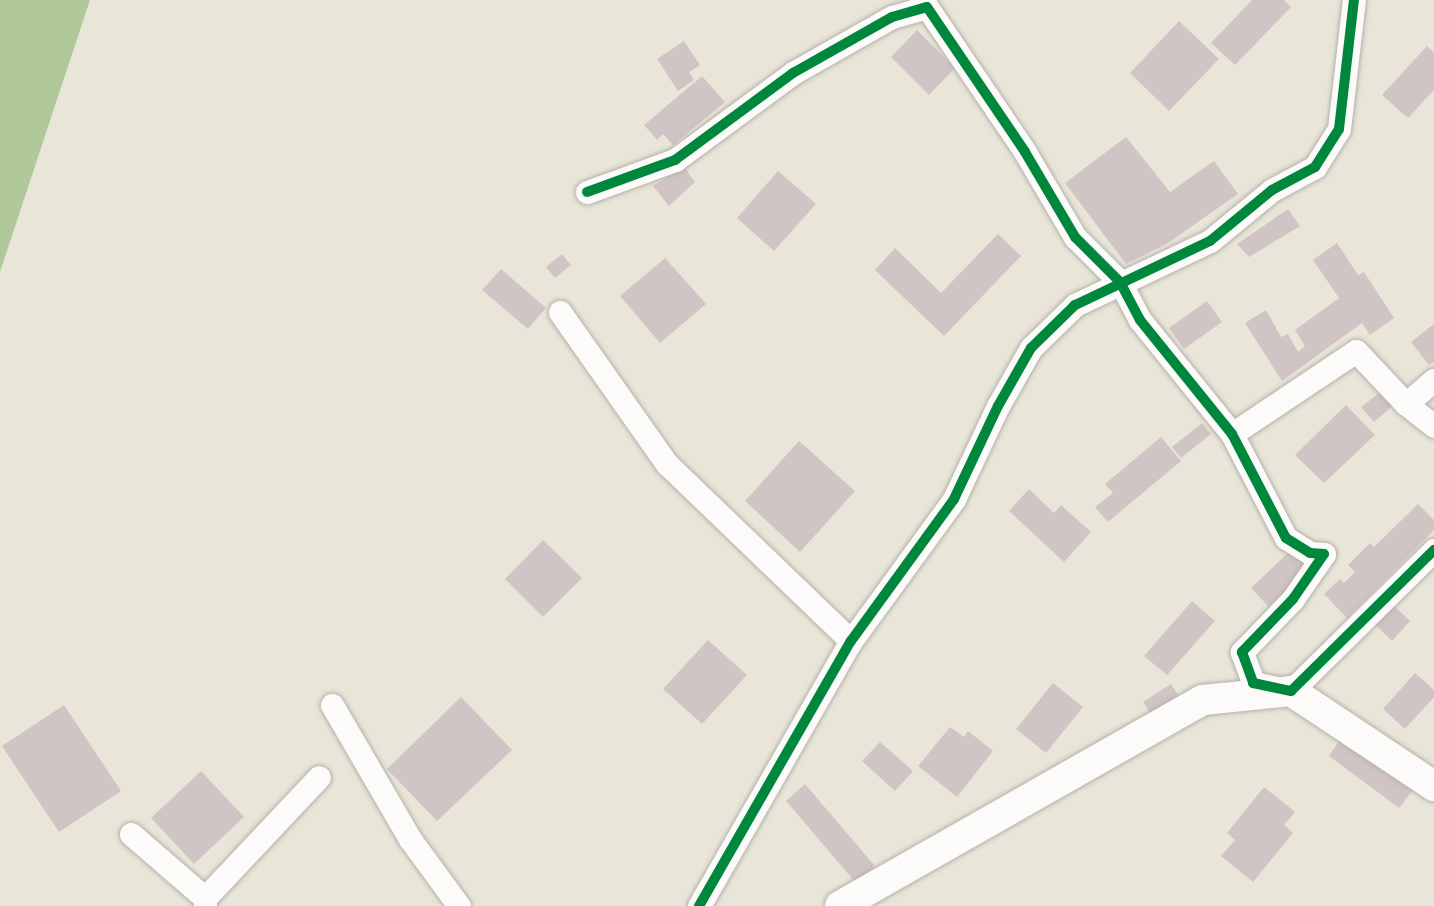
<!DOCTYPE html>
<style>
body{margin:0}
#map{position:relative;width:1434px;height:906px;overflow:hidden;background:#e9e6d9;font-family:"IM FELL English",serif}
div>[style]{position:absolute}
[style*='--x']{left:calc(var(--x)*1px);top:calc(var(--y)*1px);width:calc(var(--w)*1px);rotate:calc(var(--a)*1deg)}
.forest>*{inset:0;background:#b1c89b}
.building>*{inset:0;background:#d1c4c4}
.roads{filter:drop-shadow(0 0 2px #b4b2aa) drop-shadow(0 0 2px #b4b2aa)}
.minor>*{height:23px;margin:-11.5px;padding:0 11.5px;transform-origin:11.5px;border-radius:11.5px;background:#fcfbf9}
.tertiary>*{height:30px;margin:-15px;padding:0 15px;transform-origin:15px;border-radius:15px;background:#fcfbf9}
.cycleway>*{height:10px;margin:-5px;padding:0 5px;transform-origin:5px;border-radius:5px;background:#00873e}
span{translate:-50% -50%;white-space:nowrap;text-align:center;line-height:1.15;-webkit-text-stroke:7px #f7f3e8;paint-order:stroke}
</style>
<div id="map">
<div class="forest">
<div style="clip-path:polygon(0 0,90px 0,0 272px)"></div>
</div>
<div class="building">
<div style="clip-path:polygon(1252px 0,1284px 0,1291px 7px,1235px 65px,1211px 43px)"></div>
<div style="clip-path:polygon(1179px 21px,1219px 59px,1169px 111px,1130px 73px)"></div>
<div style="clip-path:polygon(917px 30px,955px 68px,929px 95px,891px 57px)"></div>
<div style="clip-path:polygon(684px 41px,700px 65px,689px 72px,694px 80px,678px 91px,657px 59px)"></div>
<div style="clip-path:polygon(1427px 46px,1434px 53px,1434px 90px,1408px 118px,1382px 95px)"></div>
<div style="clip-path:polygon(702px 76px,725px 102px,673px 145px,663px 134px,657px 140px,644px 125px)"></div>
<div style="clip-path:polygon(1126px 137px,1170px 192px,1214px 161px,1238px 194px,1168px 243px,1126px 264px,1065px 183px)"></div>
<div style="clip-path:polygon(684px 167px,695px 182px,669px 206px,653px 186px)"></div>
<div style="clip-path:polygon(778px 171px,816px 204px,774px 251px,737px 218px)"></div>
<div style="clip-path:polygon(1288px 209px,1300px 226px,1249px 257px,1237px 244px)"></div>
<div style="clip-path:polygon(998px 234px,1021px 256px,944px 336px,875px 270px,895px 248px,941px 293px)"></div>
<div style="clip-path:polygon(1337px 243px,1358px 275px,1364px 272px,1394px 318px,1370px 335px,1362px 323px,1282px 381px,1245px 323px,1266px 310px,1281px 337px,1288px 334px,1298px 352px,1305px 346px,1295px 330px,1339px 298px,1313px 260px)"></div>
<div style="clip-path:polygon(562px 254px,571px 265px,555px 278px,546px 267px)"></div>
<div style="clip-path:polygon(665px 258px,706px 304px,660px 343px,620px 296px)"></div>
<div style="clip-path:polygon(501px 269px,546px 308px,528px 329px,482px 290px)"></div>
<div style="clip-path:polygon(1207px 301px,1222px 322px,1184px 349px,1169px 328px)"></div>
<div style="clip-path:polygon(1434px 324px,1434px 362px,1429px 365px,1411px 342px)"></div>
<div style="clip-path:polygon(1384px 389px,1396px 403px,1374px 422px,1361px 407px)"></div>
<div style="clip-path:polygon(1346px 405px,1375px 435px,1324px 483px,1295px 455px)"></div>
<div style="clip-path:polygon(1202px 423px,1211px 434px,1181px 458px,1172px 447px)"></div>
<div style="clip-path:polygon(1161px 437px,1181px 461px,1108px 522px,1095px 507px,1113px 493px,1105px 484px)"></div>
<div style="clip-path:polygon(799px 441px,855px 491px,800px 552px,745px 501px)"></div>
<div style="clip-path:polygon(1029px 489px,1054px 513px,1061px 505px,1091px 532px,1064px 562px,1009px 511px)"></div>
<div style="clip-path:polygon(1418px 504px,1434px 520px,1434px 530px,1347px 618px,1324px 594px,1340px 579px,1344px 583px,1355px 572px,1348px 565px,1370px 543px,1374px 547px)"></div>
<div style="clip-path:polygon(543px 540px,582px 578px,543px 617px,505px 579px)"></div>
<div style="clip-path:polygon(1291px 550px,1309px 568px,1269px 607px,1251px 588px)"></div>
<div style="clip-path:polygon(1386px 598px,1410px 621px,1392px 641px,1368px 618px)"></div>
<div style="clip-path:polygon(1192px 601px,1215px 621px,1167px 675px,1144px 656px)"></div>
<div style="clip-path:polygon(708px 640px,747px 675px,702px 724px,663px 689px)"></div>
<div style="clip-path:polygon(1415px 673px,1434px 690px,1434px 697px,1405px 729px,1383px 709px)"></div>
<div style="clip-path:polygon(1053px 683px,1083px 707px,1046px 753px,1016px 729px)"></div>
<div style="clip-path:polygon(1171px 684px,1179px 697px,1151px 715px,1143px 702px)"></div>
<div style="clip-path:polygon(461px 697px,512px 750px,437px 821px,387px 769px)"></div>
<div style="clip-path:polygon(64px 705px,121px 791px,59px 832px,2px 746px)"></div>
<div style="clip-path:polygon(950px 727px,964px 737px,968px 731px,993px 751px,957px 797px,918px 766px)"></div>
<div style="clip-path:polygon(1341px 738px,1413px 790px,1399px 808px,1329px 756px)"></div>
<div style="clip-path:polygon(880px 742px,913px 771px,895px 791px,862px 761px)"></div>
<div style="clip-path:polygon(201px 771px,244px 817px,194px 864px,151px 818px)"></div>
<div style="clip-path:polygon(805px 784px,875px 866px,856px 883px,786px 801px)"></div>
<div style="clip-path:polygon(1264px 787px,1295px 812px,1284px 825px,1293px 833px,1253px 882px,1221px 856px,1235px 840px,1227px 833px)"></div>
</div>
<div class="roads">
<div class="minor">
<div style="--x:587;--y:192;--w:94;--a:-20"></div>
<div style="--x:675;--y:160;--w:147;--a:-36.4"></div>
<div style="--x:793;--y:73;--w:114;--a:-29.5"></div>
<div style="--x:892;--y:17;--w:36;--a:-16"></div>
<div style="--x:927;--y:7;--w:175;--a:55.9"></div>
<div style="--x:1025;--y:152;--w:99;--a:59.5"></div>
<div style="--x:1075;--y:237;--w:64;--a:45"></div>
<div style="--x:1120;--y:282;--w:43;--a:62.2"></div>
<div style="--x:1140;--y:320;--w:146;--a:51.1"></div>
<div style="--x:1232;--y:434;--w:117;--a:62.6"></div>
<div style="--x:1286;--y:538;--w:28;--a:32"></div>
<div style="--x:1310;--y:553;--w:14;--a:4"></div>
<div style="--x:1324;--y:554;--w:55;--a:124.6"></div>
<div style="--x:1293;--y:599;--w:74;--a:133.9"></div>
<div style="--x:1242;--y:652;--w:33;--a:70"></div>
<div style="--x:1253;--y:683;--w:39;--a:12"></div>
<div style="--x:1291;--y:691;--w:201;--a:-44.6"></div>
<div style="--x:560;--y:312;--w:186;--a:54.9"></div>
<div style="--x:667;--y:464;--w:255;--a:43.9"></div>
<div style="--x:1406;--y:404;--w:37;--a:-41"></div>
<div style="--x:1232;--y:434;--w:149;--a:-33.8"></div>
<div style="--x:1356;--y:351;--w:73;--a:46.7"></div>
<div style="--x:1406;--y:404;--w:36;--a:38"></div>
<div style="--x:332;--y:705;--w:155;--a:59.8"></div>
<div style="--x:410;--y:839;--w:83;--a:53.8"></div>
<div style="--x:131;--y:834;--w:98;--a:40.9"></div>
<div style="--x:205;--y:898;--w:8;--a:90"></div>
<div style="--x:205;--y:898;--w:166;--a:-46.7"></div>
<div style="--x:699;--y:906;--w:305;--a:-60.2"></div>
<div style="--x:851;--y:641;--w:175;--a:-54"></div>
<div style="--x:954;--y:499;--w:103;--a:-64.7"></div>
<div style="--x:998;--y:406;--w:67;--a:-60.4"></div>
<div style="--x:1031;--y:348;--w:62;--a:-44.3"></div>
<div style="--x:1075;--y:305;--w:149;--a:-25.4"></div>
<div style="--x:1210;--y:241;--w:80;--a:-39.4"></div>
<div style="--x:1272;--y:190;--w:49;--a:-28.1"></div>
<div style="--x:1315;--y:167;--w:45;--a:-57.7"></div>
<div style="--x:1339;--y:129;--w:130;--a:-83.4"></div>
</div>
<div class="tertiary">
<div style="--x:840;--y:906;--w:417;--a:-29.6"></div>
<div style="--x:1203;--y:700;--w:88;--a:-5.8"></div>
<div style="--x:1291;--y:691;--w:172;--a:33.6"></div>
</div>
</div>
<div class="cycleway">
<div style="--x:587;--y:192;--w:94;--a:-20"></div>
<div style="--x:675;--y:160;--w:147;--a:-36.4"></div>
<div style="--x:793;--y:73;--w:114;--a:-29.5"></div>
<div style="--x:892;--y:17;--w:36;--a:-16"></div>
<div style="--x:927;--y:7;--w:175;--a:55.9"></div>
<div style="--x:1025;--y:152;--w:99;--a:59.5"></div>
<div style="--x:1075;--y:237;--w:64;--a:45"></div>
<div style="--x:1120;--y:282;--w:43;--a:62.2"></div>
<div style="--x:1140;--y:320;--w:146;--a:51.1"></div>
<div style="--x:1232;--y:434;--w:117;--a:62.6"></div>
<div style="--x:1286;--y:538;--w:28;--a:32"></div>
<div style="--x:1310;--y:553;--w:14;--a:4"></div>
<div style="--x:1324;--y:554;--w:55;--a:124.6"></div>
<div style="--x:1293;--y:599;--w:74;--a:133.9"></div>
<div style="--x:1242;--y:652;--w:33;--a:70"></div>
<div style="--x:1253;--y:683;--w:39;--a:12"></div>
<div style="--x:1291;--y:691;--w:201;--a:-44.6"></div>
<div style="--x:699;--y:906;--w:305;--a:-60.2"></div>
<div style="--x:851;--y:641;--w:175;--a:-54"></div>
<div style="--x:954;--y:499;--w:103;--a:-64.7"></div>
<div style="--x:998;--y:406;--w:67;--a:-60.4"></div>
<div style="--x:1031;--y:348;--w:62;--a:-44.3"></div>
<div style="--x:1075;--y:305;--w:149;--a:-25.4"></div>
<div style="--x:1210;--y:241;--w:80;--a:-39.4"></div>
<div style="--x:1272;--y:190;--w:49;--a:-28.1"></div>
<div style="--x:1315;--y:167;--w:45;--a:-57.7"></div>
<div style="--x:1339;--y:129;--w:130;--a:-83.4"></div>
</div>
</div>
